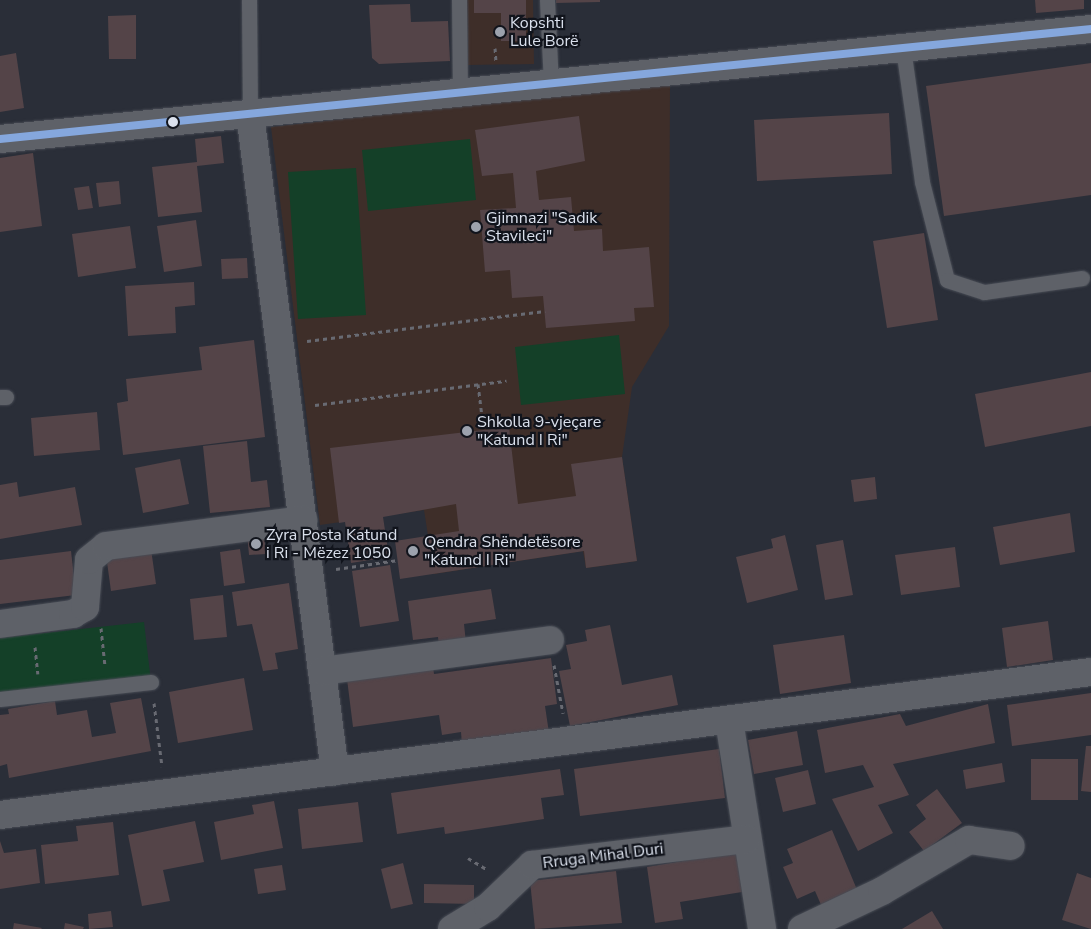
<!DOCTYPE html>
<meta charset="utf-8">
<style>
body{margin:0}
#map{position:relative;width:1091px;height:929px;overflow:hidden;background:#2a2e38;font-family:"Nunito Sans",sans-serif}
div>[style]{position:absolute}
[style*='--x']{left:calc(var(--x)*1px);top:calc(var(--y)*1px);width:calc(var(--w)*1px);rotate:calc(var(--a)*1deg)}
.education>*{inset:0;background:#3e2e29}
.green>*{inset:0;background:#144028}
.building>*{inset:0;background:#544448}
.path>*{height:3px;margin-top:-1.5px;transform-origin:0;background:repeating-linear-gradient(90deg,#686a72 0 4px,transparent 0 8px)}
.roads{filter:drop-shadow(0 0 1px #474b54) drop-shadow(0 0 1px #474b54)}
.lane>*{height:15px;margin:-7.5px;padding:0 7.5px;transform-origin:7.5px;border-radius:7.5px;background:#5e6168}
.street>*{height:28px;margin:-14px;padding:0 14px;transform-origin:14px;border-radius:14px;background:#5e6168}
.bus-1>*{height:8px;margin:-4px;padding:0 4px;transform-origin:4px;border-radius:4px;background:#85a7dd}
.dots>*{width:14px;height:14px;translate:-50% -50%;box-sizing:border-box;border:2px solid #11141c;border-radius:50%}
span{translate:-50% -50%;white-space:nowrap;text-align:center;line-height:1.15;-webkit-text-stroke:4.5px #11141c;paint-order:stroke}
.poi-label{font-size:16px;color:#dae0ec}
.left{translate:0 -50%;text-align:left}
.street-label{font-size:16px;color:#dae0ec}
</style>
<div id="map">
<div class="education">
<div style="clip-path:polygon(467px 0,533px 0,534px 64px,468px 65px)"></div>
<div style="clip-path:polygon(670px 82px,669px 326px,632px 387px,622px 457px,637px 561px,586px 568px,583px 551px,434px 574px,424px 510px,320px 525px,271px 127px)"></div>
</div>
<div class="green">
<div style="clip-path:polygon(470px 139px,476px 200px,368px 211px,362px 150px)"></div>
<div style="clip-path:polygon(356px 168px,366px 315px,298px 319px,288px 172px)"></div>
<div style="clip-path:polygon(619px 335px,625px 394px,521px 405px,515px 347px)"></div>
<div style="clip-path:polygon(144px 622px,151px 682px,0 699px,0 638px)"></div>
</div>
<div class="building">
<div style="clip-path:polygon(474px 0,526px 0,526px 41px,501px 41px,501px 13px,474px 13px)"></div>
<div style="clip-path:polygon(556px 0,600px 0,600px 2px,556px 3px)"></div>
<div style="clip-path:polygon(1035px 0,1084px 0,1084px 9px,1036px 13px)"></div>
<div style="clip-path:polygon(410px 4px,411px 22px,448px 21px,450px 61px,379px 64px,372px 58px,369px 5px)"></div>
<div style="clip-path:polygon(136px 15px,136px 59px,109px 59px,108px 16px)"></div>
<div style="clip-path:polygon(16px 53px,24px 108px,0 112px,0 56px)"></div>
<div style="clip-path:polygon(1091px 63px,1091px 195px,944px 216px,926px 86px)"></div>
<div style="clip-path:polygon(889px 113px,892px 174px,757px 181px,754px 120px)"></div>
<div style="clip-path:polygon(579px 116px,585px 161px,536px 171px,539px 200px,571px 197px,574px 231px,602px 229px,603px 251px,649px 247px,654px 307px,634px 308px,635px 321px,546px 328px,543px 296px,512px 298px,510px 270px,485px 272px,480px 210px,516px 208px,513px 173px,482px 176px,475px 130px)"></div>
<div style="clip-path:polygon(221px 136px,224px 163px,197px 166px,202px 212px,158px 217px,152px 167px,197px 162px,195px 139px)"></div>
<div style="clip-path:polygon(33px 153px,42px 226px,0 232px,0 158px)"></div>
<div style="clip-path:polygon(119px 181px,121px 204px,99px 207px,96px 183px)"></div>
<div style="clip-path:polygon(89px 186px,93px 208px,78px 210px,74px 188px)"></div>
<div style="clip-path:polygon(196px 220px,202px 266px,164px 272px,157px 226px)"></div>
<div style="clip-path:polygon(130px 226px,136px 268px,78px 277px,72px 234px)"></div>
<div style="clip-path:polygon(924px 233px,938px 320px,887px 328px,873px 241px)"></div>
<div style="clip-path:polygon(247px 258px,248px 278px,222px 279px,221px 259px)"></div>
<div style="clip-path:polygon(194px 282px,195px 305px,175px 307px,176px 333px,128px 336px,125px 286px)"></div>
<div style="clip-path:polygon(254px 340px,265px 437px,123px 455px,117px 403px,128px 401px,126px 379px,202px 370px,199px 347px)"></div>
<div style="clip-path:polygon(1091px 372px,1091px 426px,985px 447px,975px 394px)"></div>
<div style="clip-path:polygon(97px 412px,100px 450px,34px 456px,31px 418px)"></div>
<div style="clip-path:polygon(509px 427px,518px 504px,576px 496px,571px 464px,622px 457px,637px 561px,586px 568px,584px 551px,400px 579px,395px 541px,459px 531px,456px 504px,383px 517px,389px 557px,351px 563px,345px 522px,339px 523px,330px 448px)"></div>
<div style="clip-path:polygon(247px 441px,251px 482px,267px 480px,270px 507px,210px 513px,203px 446px)"></div>
<div style="clip-path:polygon(180px 459px,189px 504px,143px 513px,135px 468px)"></div>
<div style="clip-path:polygon(875px 477px,877px 499px,854px 502px,851px 480px)"></div>
<div style="clip-path:polygon(17px 482px,19px 497px,75px 487px,82px 525px,0 539px,0 485px)"></div>
<div style="clip-path:polygon(1070px 513px,1075px 552px,1000px 565px,993px 527px)"></div>
<div style="clip-path:polygon(264px 532px,266px 554px,249px 555px,247px 533px)"></div>
<div style="clip-path:polygon(785px 535px,798px 590px,747px 603px,736px 557px,773px 548px,771px 539px)"></div>
<div style="clip-path:polygon(843px 540px,853px 595px,825px 600px,816px 545px)"></div>
<div style="clip-path:polygon(955px 547px,960px 587px,901px 595px,895px 555px)"></div>
<div style="clip-path:polygon(151px 549px,156px 584px,111px 591px,106px 555px)"></div>
<div style="clip-path:polygon(240px 549px,245px 583px,224px 586px,220px 552px)"></div>
<div style="clip-path:polygon(71px 551px,76px 595px,0 604px,0 560px)"></div>
<div style="clip-path:polygon(390px 565px,399px 621px,360px 627px,352px 571px)"></div>
<div style="clip-path:polygon(289px 583px,298px 649px,275px 653px,278px 669px,263px 671px,252px 624px,237px 626px,232px 592px)"></div>
<div style="clip-path:polygon(491px 589px,496px 619px,464px 624px,466px 643px,439px 646px,438px 637px,413px 640px,408px 601px)"></div>
<div style="clip-path:polygon(223px 595px,227px 637px,194px 640px,190px 599px)"></div>
<div style="clip-path:polygon(1048px 621px,1053px 660px,1007px 667px,1002px 628px)"></div>
<div style="clip-path:polygon(610px 625px,622px 685px,672px 675px,678px 705px,570px 726px,559px 671px,571px 669px,566px 645px,587px 641px,585px 630px)"></div>
<div style="clip-path:polygon(844px 635px,851px 683px,780px 694px,773px 645px)"></div>
<div style="clip-path:polygon(551px 658px,557px 704px,545px 706px,549px 733px,462px 745px,461px 732px,442px 735px,439px 715px,353px 727px,347px 679px,433px 667px,434px 674px)"></div>
<div style="clip-path:polygon(244px 678px,253px 730px,178px 743px,169px 692px)"></div>
<div style="clip-path:polygon(1091px 693px,1091px 735px,1012px 746px,1007px 705px)"></div>
<div style="clip-path:polygon(141px 698px,151px 751px,9px 778px,7px 764px,0 766px,0 715px,9px 714px,8px 709px,55px 701px,57px 715px,87px 710px,92px 737px,116px 733px,110px 703px)"></div>
<div style="clip-path:polygon(988px 704px,995px 743px,893px 764px,909px 795px,878px 805px,893px 833px,858px 851px,832px 799px,874px 787px,863px 765px,825px 773px,817px 730px,900px 714px,906px 726px)"></div>
<div style="clip-path:polygon(797px 731px,803px 765px,754px 774px,748px 740px)"></div>
<div style="clip-path:polygon(1086px 746px,1091px 746px,1091px 792px,1081px 791px)"></div>
<div style="clip-path:polygon(719px 749px,725px 798px,580px 816px,574px 769px)"></div>
<div style="clip-path:polygon(1031px 759px,1078px 759px,1078px 800px,1031px 800px)"></div>
<div style="clip-path:polygon(1002px 763px,1005px 782px,966px 789px,963px 770px)"></div>
<div style="clip-path:polygon(560px 769px,564px 795px,541px 798px,544px 819px,445px 834px,444px 827px,397px 834px,391px 793px)"></div>
<div style="clip-path:polygon(808px 770px,816px 804px,783px 812px,775px 778px)"></div>
<div style="clip-path:polygon(937px 789px,962px 823px,924px 851px,909px 832px,926px 819px,916px 805px)"></div>
<div style="clip-path:polygon(274px 801px,283px 848px,221px 860px,214px 822px,254px 814px,252px 805px)"></div>
<div style="clip-path:polygon(358px 802px,363px 842px,302px 849px,298px 809px)"></div>
<div style="clip-path:polygon(195px 821px,204px 862px,163px 870px,170px 901px,142px 906px,128px 835px)"></div>
<div style="clip-path:polygon(113px 822px,119px 875px,45px 884px,41px 845px,78px 841px,76px 826px)"></div>
<div style="clip-path:polygon(832px 830px,858px 892px,822px 907px,815px 891px,797px 899px,783px 867px,793px 863px,787px 849px)"></div>
<div style="clip-path:polygon(0 841px,4px 853px,36px 849px,40px 883px,0 889px)"></div>
<div style="clip-path:polygon(736px 852px,742px 892px,680px 902px,683px 919px,655px 923px,647px 867px)"></div>
<div style="clip-path:polygon(403px 863px,413px 904px,391px 909px,381px 869px)"></div>
<div style="clip-path:polygon(282px 865px,286px 890px,258px 894px,254px 869px)"></div>
<div style="clip-path:polygon(616px 871px,622px 923px,535px 929px,530px 881px)"></div>
<div style="clip-path:polygon(1077px 873px,1091px 878px,1091px 929px,1062px 920px)"></div>
<div style="clip-path:polygon(424px 884px,474px 885px,474px 904px,424px 903px)"></div>
<div style="clip-path:polygon(111px 911px,113px 927px,89px 929px,88px 914px)"></div>
<div style="clip-path:polygon(932px 911px,943px 929px,902px 929px)"></div>
<div style="clip-path:polygon(14px 923px,42px 928px,41px 929px,13px 929px)"></div>
<div style="clip-path:polygon(65px 923px,84px 927px,83px 929px,64px 929px)"></div>
</div>
<div class="path">
<div style="--x:495;--y:48;--w:13;--a:86"></div>
<div style="--x:307;--y:341;--w:240;--a:-7.2"></div>
<div style="--x:478;--y:384;--w:32;--a:83"></div>
<div style="--x:315;--y:405;--w:193;--a:-7.2"></div>
<div style="--x:336;--y:569;--w:63;--a:-8.3"></div>
<div style="--x:101;--y:628;--w:38;--a:84"></div>
<div style="--x:35;--y:647;--w:27;--a:84"></div>
<div style="--x:554;--y:665;--w:49;--a:79.4"></div>
<div style="--x:154;--y:703;--w:64;--a:82.8"></div>
<div style="--x:468;--y:858;--w:23;--a:31"></div>
</div>
<div class="roads">
<div class="lane">
<div style="--x:249;--y:0;--w:114;--a:89.5"></div>
<div style="--x:459;--y:0;--w:93;--a:89.4"></div>
<div style="--x:547;--y:0;--w:84;--a:87.3"></div>
<div style="--x:903;--y:48;--w:135;--a:81.9"></div>
<div style="--x:922;--y:182;--w:101;--a:75.7"></div>
<div style="--x:947;--y:280;--w:39;--a:18"></div>
<div style="--x:984;--y:292;--w:99;--a:-8.1"></div>
<div style="--x:0;--y:397;--w:6;--a:0"></div>
<div style="--x:0;--y:699;--w:152;--a:-6.4"></div>
</div>
<div class="street">
<div style="--x:250;--y:114;--w:663;--a:82.64"></div>
<div style="--x:0;--y:139;--w:1097;--a:-5.76"></div>
<div style="--x:0;--y:624;--w:74;--a:-7.8"></div>
<div style="--x:73;--y:614;--w:14;--a:-30"></div>
<div style="--x:85;--y:607;--w:47;--a:-85.1"></div>
<div style="--x:89;--y:560;--w:22;--a:-39"></div>
<div style="--x:106;--y:546;--w:199;--a:-7.5"></div>
<div style="--x:322;--y:671;--w:230;--a:-7.7"></div>
<div style="--x:729;--y:720;--w:212;--a:81"></div>
<div style="--x:0;--y:815;--w:1100;--a:-7.47"></div>
<div style="--x:452;--y:929;--w:42;--a:-31.4"></div>
<div style="--x:488;--y:907;--w:61;--a:-43.7"></div>
<div style="--x:532;--y:865;--w:216;--a:-6.9"></div>
<div style="--x:802;--y:929;--w:89;--a:-25.4"></div>
<div style="--x:882;--y:891;--w:101;--a:-30.4"></div>
<div style="--x:969;--y:840;--w:42;--a:8.1"></div>
</div>
</div>
<div class="bus-1">
<div style="--x:0;--y:139;--w:1097;--a:-5.76"></div>
</div>
<div class="dots">
<div style="left:500px;top:32px;background:#9ca2ad"></div>
<div style="left:173px;top:122px;background:#dae0ec"></div>
<div style="left:476px;top:227px;background:#9ca2ad"></div>
<div style="left:467px;top:431px;background:#9ca2ad"></div>
<div style="left:256px;top:544px;background:#9ca2ad"></div>
<div style="left:413px;top:551px;background:#9ca2ad"></div>
</div>
<div class="poi-label">
<span class="left" style="left:510px;top:32px">Kopshti<br>Lule Borë</span>
<span class="left" style="left:486px;top:227px">Gjimnazi "Sadik<br>Stavileci"</span>
<span class="left" style="left:477px;top:431px">Shkolla 9-vjeçare<br>"Katund I Ri"</span>
<span class="left" style="left:266px;top:544px">Zyra Posta Katund<br>i Ri - Mëzez 1050</span>
<span class="left" style="left:424px;top:551px">Qendra Shëndetësore<br>"Katund I Ri"</span>
</div>
<div class="street-label">
<span style="left:603px;top:856px;rotate:-7deg">Rruga Mihal Duri</span>
</div>
</div>
